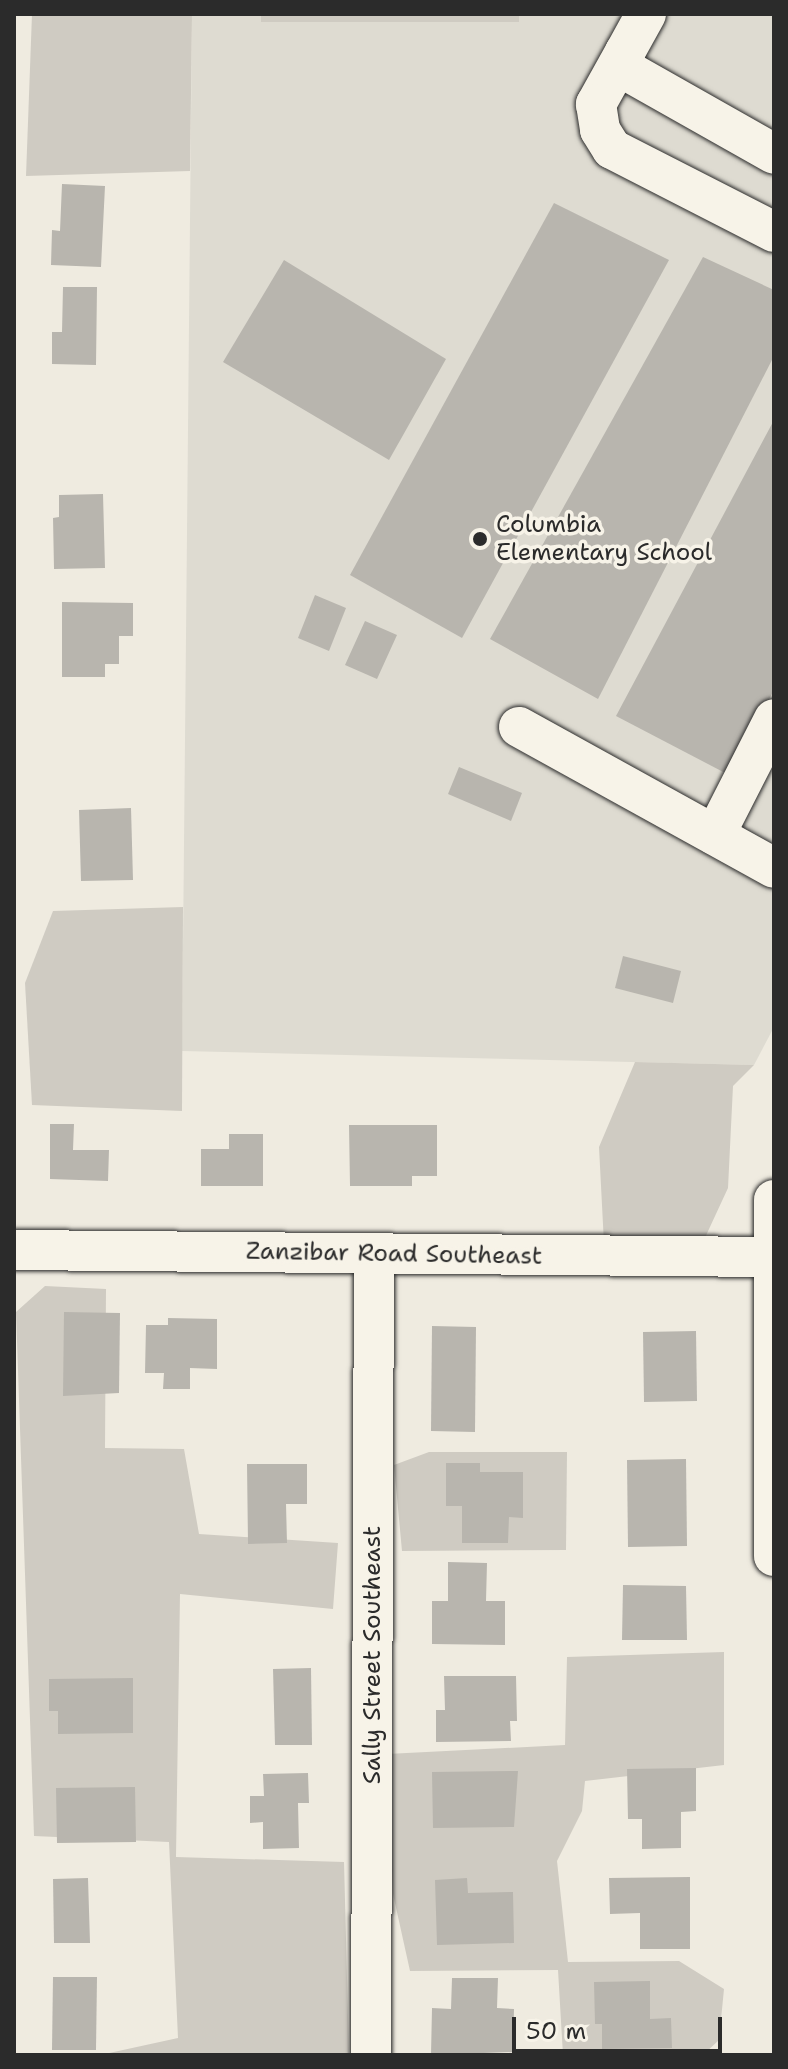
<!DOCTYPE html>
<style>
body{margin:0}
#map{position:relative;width:788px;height:2069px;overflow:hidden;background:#efebe0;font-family:"Shantell Sans",sans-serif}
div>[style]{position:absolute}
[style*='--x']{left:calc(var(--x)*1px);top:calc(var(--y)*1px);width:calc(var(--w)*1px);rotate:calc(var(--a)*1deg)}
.built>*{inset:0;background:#dedbd1}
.green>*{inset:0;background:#cfcbc2}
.building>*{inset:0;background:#b8b5ae}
.roads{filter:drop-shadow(0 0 2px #2b2b2b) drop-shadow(0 0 2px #2b2b2b)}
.minor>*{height:40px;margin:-20px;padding:0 20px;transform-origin:20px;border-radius:20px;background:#f7f3e8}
.dots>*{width:22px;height:22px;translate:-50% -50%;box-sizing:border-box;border:4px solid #f7f3e8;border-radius:50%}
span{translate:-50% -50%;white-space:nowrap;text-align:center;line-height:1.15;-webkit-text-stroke:7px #f7f3e8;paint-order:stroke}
.poi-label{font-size:24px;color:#2b2b2b}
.left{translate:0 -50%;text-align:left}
.street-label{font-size:24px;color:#2b2b2b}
.frame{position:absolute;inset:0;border:16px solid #2b2b2b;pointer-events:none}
.scale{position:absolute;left:512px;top:2017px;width:210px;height:36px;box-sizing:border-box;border:4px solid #2b2b2b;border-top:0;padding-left:10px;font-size:24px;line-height:28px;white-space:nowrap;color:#2b2b2b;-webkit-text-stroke:6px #f7f3e8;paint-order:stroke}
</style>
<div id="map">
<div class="built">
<div style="clip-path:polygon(192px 14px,774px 14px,774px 1027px,754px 1065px,182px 1051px)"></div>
</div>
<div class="green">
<div style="clip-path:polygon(32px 14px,192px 14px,190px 171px,26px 176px)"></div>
<div style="clip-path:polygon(261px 14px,519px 14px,519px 22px,261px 22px)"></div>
<div style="clip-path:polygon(183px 907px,182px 1111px,32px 1105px,25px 983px,53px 911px)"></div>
<div style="clip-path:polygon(635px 1062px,754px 1065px,733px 1086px,728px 1188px,703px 1242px,604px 1244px,599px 1147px)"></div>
<div style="clip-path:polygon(45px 1286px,106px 1289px,105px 1448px,184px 1449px,199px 1534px,338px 1543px,333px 1609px,180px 1594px,176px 1857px,344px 1862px,349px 2055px,100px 2055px,178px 2038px,169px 1842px,34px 1836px,16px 1312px)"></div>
<div style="clip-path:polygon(429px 1452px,567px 1452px,566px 1550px,402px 1551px,394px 1465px)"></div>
<div style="clip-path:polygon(724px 1652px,724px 1765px,585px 1781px,582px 1811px,557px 1861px,568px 1962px,679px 1961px,724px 1989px,719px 2040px,703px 2055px,563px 2055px,558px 1970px,410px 1971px,393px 1894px,387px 1754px,565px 1745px,567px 1657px)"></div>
</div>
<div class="building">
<div style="clip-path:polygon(62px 184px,105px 186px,101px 267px,51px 265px,52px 230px,60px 231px)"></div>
<div style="clip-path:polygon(554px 203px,669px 260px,462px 638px,350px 575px)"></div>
<div style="clip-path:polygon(703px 257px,774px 290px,774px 356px,598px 699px,490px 639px)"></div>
<div style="clip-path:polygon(284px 260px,446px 359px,389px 460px,223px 362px)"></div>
<div style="clip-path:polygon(63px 287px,97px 287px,96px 365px,52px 364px,52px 332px,62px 332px)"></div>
<div style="clip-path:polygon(774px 420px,774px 690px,729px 775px,616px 716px)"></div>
<div style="clip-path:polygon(103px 494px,105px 568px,54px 569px,53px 518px,59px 517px,59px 495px)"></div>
<div style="clip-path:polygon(315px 595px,346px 608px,329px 651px,298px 638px)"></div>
<div style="clip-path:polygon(62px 602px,133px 603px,133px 636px,119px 636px,119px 664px,105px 664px,105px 677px,62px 677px)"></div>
<div style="clip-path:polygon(365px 621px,397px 635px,377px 679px,345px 665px)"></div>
<div style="clip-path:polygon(459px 767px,522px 793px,511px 821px,448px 794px)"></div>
<div style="clip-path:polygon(131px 808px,133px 880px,81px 881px,79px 810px)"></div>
<div style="clip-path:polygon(623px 956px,681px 971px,673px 1003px,615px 988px)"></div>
<div style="clip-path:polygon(50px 1124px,74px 1124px,73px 1150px,109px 1150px,108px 1181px,50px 1179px)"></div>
<div style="clip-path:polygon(349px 1125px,437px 1125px,437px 1176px,412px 1176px,412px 1186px,350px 1186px)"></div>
<div style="clip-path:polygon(229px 1134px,263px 1134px,263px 1186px,201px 1186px,201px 1149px,229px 1149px)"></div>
<div style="clip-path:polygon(64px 1312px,120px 1313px,119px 1393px,63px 1396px)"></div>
<div style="clip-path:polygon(168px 1318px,217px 1319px,217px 1369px,190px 1368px,190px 1389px,163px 1389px,164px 1373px,145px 1373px,146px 1325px,168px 1325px)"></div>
<div style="clip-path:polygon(432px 1326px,476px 1327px,475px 1432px,431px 1431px)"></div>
<div style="clip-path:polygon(696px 1331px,697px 1401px,644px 1402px,643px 1332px)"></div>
<div style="clip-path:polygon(686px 1459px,687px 1546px,628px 1547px,627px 1460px)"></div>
<div style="clip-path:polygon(446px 1463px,480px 1463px,480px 1472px,523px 1472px,523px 1518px,509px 1517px,508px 1543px,462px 1543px,462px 1506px,446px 1506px)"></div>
<div style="clip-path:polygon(247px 1464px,307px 1464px,307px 1504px,286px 1504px,287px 1543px,248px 1544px)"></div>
<div style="clip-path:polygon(448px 1562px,487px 1563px,486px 1601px,505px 1601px,505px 1645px,432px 1644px,432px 1601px,448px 1601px)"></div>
<div style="clip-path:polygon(623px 1585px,686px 1586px,687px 1640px,622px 1640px)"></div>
<div style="clip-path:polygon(311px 1668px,312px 1745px,275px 1745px,273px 1669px)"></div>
<div style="clip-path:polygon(444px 1676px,516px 1676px,517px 1721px,510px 1721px,511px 1741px,436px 1742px,436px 1710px,445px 1710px)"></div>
<div style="clip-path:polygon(133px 1678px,133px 1733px,58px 1734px,58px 1711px,49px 1711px,49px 1679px)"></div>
<div style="clip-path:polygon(696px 1768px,696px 1811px,681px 1812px,681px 1848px,642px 1849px,642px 1819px,628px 1819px,627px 1769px)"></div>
<div style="clip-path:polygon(518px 1771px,514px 1827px,433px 1828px,432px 1772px)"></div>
<div style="clip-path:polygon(308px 1773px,309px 1803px,298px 1803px,299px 1848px,263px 1849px,263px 1822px,250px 1823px,250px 1796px,264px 1796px,263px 1774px)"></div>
<div style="clip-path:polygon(135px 1787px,136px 1842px,57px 1843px,56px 1788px)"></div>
<div style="clip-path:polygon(690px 1877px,690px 1949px,640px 1949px,640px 1913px,610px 1914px,609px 1878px)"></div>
<div style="clip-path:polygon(88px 1878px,90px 1943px,54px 1943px,53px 1879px)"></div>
<div style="clip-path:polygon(467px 1878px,468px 1893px,513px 1892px,514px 1943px,437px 1945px,435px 1880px)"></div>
<div style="clip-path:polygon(53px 1977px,97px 1977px,96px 2050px,52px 2050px)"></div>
<div style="clip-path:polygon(452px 1978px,498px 1978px,497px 2008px,514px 2009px,513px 2052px,431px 2055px,432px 2008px,451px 2009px)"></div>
<div style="clip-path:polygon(650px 1981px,650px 2019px,671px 2018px,672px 2048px,602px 2049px,602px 2024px,595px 2024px,594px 1982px)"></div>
</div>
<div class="roads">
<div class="minor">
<div style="--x:646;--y:14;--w:43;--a:118.9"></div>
<div style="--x:625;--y:52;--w:17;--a:93"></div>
<div style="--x:624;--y:69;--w:172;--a:29.5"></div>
<div style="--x:625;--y:52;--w:60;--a:119.1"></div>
<div style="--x:596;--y:104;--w:26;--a:81"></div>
<div style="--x:600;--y:130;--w:22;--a:58"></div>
<div style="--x:612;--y:149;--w:182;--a:27.1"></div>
<div style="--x:519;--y:727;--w:291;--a:28.9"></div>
<div style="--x:715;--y:835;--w:130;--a:-63"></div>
<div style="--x:774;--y:1200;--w:356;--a:90"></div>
<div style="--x:14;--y:1250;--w:760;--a:0.53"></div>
<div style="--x:371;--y:2055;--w:801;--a:-89.79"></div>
</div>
</div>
<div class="dots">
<div style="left:480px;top:539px;background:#2b2b2b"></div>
</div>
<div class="poi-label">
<span class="left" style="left:496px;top:539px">Columbia<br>Elementary School</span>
</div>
<div class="street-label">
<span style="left:394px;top:1254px;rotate:1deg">Zanzibar Road Southeast</span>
<span style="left:373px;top:1655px;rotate:-90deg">Sally Street Southeast</span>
</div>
<div class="frame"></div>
<div class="scale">50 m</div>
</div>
